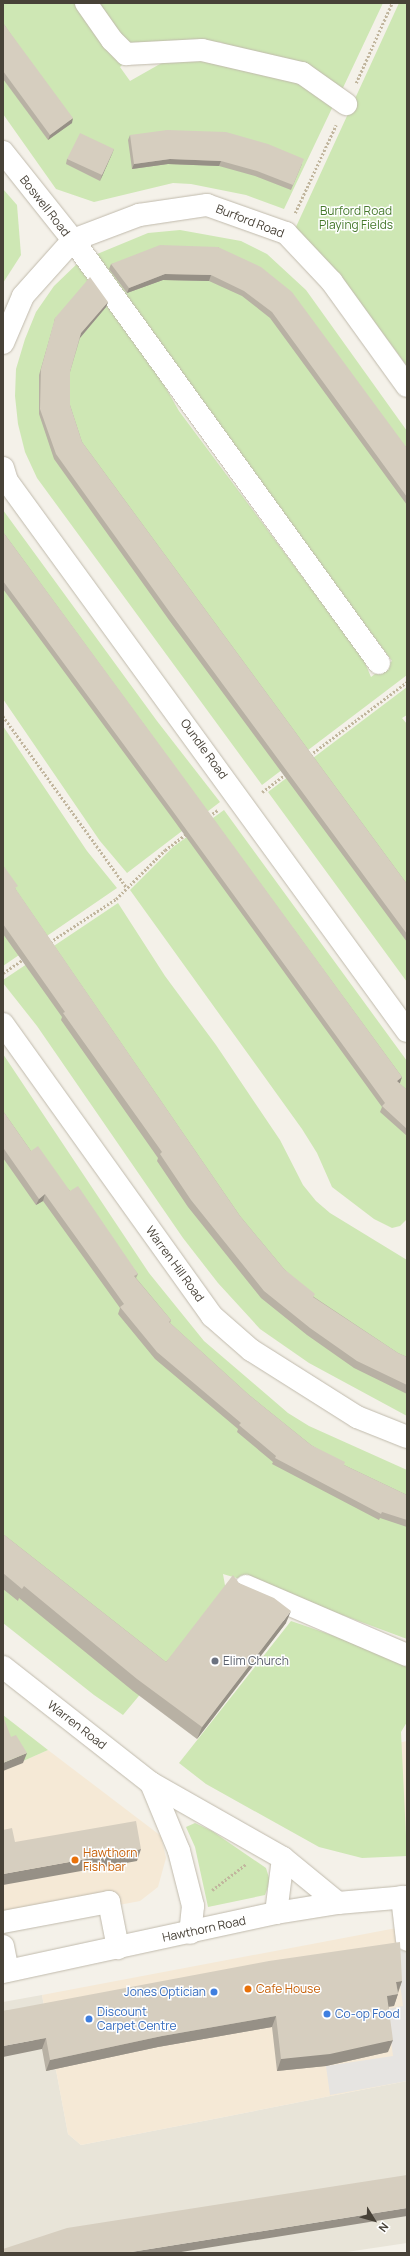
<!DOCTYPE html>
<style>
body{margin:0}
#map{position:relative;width:410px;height:2256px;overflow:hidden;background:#f4f1e9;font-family:Manrope,sans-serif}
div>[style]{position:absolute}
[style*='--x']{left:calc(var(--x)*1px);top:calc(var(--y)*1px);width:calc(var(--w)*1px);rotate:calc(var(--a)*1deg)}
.residential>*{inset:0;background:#e8e4d8}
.commercial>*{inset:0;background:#f5e9d6}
.green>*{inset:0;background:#cee7b4}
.parking>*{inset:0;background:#e6e4e1}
.path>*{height:2.5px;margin-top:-1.25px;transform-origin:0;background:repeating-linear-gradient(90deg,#c1b69e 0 2px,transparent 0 4px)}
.roads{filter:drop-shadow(0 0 1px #c0baac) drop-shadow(0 0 1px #c0baac)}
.minor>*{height:22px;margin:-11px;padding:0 11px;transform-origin:11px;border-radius:11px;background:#fff}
.wall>*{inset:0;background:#b8b1a4}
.shaded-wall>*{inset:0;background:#969086}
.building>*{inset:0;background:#d6cebf}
.dots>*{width:11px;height:11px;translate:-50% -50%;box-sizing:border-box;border:2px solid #fff;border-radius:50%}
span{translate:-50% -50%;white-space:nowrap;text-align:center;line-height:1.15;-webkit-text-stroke:3px #fff;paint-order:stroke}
.street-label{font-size:12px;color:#484238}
.park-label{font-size:12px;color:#46792c}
.worship-label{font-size:12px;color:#5b616d}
.left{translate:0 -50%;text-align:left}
.food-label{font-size:12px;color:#c56008}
.shop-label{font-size:12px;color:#366cbe}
.right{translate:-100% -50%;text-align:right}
.frame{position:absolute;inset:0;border:4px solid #484238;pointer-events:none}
.north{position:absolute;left:354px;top:2200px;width:40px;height:40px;-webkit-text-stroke:3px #fff;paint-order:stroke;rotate:127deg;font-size:11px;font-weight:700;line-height:16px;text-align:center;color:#484238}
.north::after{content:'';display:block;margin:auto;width:14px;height:18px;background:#484238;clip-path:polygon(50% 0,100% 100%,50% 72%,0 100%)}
</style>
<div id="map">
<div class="residential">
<div style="clip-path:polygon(42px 1995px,68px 2134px,81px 2145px,407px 2081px,407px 2243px,340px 2253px,3px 2253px,3px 2002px)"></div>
</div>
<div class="commercial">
<div style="clip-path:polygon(407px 1741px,407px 1856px,397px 1743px)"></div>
<div style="clip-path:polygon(48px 1750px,161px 1836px,166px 1858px,158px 1887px,140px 1901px,3px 1927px,3px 1770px)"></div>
<div style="clip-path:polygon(407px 1926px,407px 2081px,81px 2145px,68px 2134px,42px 1995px)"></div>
</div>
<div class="green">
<div style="clip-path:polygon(3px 3px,79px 3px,123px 64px,120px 67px,130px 81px,167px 60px,201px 61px,290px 80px,315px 90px,334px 104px,284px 209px,246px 195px,191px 184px,173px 183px,94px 202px,56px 189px,3px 114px)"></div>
<div style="clip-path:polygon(98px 3px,383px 3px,341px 92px,220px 42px,127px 46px)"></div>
<div style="clip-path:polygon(399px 3px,407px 3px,407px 366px,338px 273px,295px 229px)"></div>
<div style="clip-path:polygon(3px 189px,17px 205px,21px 255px,3px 283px)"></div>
<div style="clip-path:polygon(180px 230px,241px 241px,267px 254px,306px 290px,407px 431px,407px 675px,262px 785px,37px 478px,25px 452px,18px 424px,15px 396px,16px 369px,25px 339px,36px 312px,54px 286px,80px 261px,155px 369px,179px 411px,363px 658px,371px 677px,392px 661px,90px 257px,148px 233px)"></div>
<div style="clip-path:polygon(3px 510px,157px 721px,220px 802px,127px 873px,100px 841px,3px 699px)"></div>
<div style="clip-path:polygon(407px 687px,407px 715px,402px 718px,407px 724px,407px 982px,268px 792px)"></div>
<div style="clip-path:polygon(3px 726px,87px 851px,117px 888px,3px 966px)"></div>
<div style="clip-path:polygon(224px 810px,407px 1061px,407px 1219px,400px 1226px,392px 1228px,374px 1219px,332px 1187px,317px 1153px,302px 1129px,130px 890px,173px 847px)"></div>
<div style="clip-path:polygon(118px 903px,165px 976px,216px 1045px,280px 1140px,303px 1185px,316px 1201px,330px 1213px,407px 1260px,407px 1416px,309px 1363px,260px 1329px,218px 1283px,183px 1238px,37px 1026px,3px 983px,3px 980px)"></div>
<div style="clip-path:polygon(3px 1054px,149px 1273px,204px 1341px,288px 1413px,309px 1426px,407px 1470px,407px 1639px,267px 1587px,223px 1574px,226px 1591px,123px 1715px,94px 1695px,3px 1623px)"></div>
<div style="clip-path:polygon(291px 1621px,407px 1661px,407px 1722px,401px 1732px,407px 1856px,362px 1858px,319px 1847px,206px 1784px,179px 1763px)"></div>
<div style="clip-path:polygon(3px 1715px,48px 1750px,3px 1770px)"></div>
<div style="clip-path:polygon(195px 1823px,212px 1831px,266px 1868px,270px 1881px,265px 1895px,208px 1907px,195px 1847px,186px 1827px)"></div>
</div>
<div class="parking">
<div style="clip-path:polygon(407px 1946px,407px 2081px,330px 2095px,326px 2066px,393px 2056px,387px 2009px,403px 2006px,395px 1947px)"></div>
</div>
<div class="path">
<div style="--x:356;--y:83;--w:88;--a:-65.8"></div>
<div style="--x:295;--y:213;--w:97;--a:-65"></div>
<div style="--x:3;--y:716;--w:212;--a:54.2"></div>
<div style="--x:310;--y:755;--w:121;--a:-37"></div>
<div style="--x:262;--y:792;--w:30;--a:-37"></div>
<div style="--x:209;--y:816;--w:11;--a:-34"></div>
<div style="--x:50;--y:942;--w:79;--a:-33.1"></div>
<div style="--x:116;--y:899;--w:69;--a:-45"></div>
<div style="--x:165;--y:850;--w:26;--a:-37"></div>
<div style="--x:3;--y:973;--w:25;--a:-34"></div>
<div style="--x:212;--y:1890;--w:43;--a:-37.4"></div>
</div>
<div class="roads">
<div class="minor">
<div style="--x:86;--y:3;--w:45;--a:54.9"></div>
<div style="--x:112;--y:40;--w:20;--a:45"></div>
<div style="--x:126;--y:54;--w:76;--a:-3"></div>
<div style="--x:202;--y:50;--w:103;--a:13"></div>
<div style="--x:302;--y:73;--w:54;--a:35.2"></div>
<div style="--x:3;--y:152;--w:112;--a:51.5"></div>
<div style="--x:73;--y:240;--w:522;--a:54.12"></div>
<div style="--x:3;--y:343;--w:51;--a:-66.9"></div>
<div style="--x:23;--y:296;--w:75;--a:-48.2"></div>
<div style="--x:73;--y:240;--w:71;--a:-20.7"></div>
<div style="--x:139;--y:215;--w:69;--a:-8.4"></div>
<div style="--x:207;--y:205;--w:84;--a:19.5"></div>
<div style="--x:286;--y:233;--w:67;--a:46.8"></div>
<div style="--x:332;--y:282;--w:128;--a:54.2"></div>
<div style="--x:3;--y:468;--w:14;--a:73"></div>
<div style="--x:7;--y:481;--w:680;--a:53.97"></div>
<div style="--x:3;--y:1024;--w:359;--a:54.4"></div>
<div style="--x:212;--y:1316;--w:52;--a:41.1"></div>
<div style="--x:251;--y:1350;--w:125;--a:32.3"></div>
<div style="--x:357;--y:1417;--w:54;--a:21.8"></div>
<div style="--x:246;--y:1586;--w:175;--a:23.2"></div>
<div style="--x:3;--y:1667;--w:188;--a:38.1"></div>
<div style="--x:151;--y:1783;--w:152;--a:29.6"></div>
<div style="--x:283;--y:1858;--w:71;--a:39.3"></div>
<div style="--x:151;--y:1783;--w:74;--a:67.6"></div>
<div style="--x:179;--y:1851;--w:57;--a:75.7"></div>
<div style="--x:193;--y:1906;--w:27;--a:96"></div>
<div style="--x:402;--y:1897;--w:43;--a:83.4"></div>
<div style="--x:276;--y:1913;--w:55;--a:-82.7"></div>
<div style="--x:3;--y:1922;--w:108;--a:-10.7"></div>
<div style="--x:109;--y:1902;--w:47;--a:78.9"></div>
<div style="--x:3;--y:1946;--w:25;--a:79"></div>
<div style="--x:3;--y:1972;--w:279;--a:-12.2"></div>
<div style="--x:276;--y:1913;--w:63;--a:-9.2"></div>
<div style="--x:338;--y:1903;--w:69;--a:-5"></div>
</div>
</div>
<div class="wall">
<div style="clip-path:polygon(3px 23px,72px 123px,48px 140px,3px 79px)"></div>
<div style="clip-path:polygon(130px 135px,302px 164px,291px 190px,255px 176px,219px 166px,168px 164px,132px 169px,128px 140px)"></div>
<div style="clip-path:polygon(114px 149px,100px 181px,66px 164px,67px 159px)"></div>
<div style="clip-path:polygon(218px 247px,407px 448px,407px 505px,270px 318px,242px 296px,209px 281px,163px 280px,127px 293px,109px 269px,111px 264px)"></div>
<div style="clip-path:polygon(108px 302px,106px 307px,80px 338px,70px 372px,70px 405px,82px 442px,407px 884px,407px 942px,169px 620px,54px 459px,39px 414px,39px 375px,54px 323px,55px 318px)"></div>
<div style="clip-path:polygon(3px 532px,402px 1077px,399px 1083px,407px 1090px,407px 1136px,380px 1112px,382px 1107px,170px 815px,3px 589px)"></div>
<div style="clip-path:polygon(3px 865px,16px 890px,240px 1216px,284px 1269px,314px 1297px,398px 1353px,407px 1357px,407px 1394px,354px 1368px,307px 1335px,261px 1298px,188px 1207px,157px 1161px,158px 1158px,61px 1020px,62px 1017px,3px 934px)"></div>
<div style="clip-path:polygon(3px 1111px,31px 1151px,70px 1191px,138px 1274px,136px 1278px,171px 1320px,170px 1323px,249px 1395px,311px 1445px,344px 1465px,407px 1495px,407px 1527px,380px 1518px,379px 1520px,272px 1464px,273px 1462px,237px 1432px,238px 1429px,155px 1359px,118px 1314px,120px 1308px,43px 1201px,36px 1205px,3px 1158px)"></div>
<div style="clip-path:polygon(3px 1534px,166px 1662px,239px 1583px,286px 1623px,197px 1739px,133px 1691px,19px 1598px,18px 1601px,3px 1589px)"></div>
<div style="clip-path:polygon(407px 1795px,407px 1814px,406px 1798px)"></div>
<div style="clip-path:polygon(402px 1981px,394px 2006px,389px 2007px,388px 2052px,326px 2066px,277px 2071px,272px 2027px,158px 2047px,46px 2071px,42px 2049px,3px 2011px)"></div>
</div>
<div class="shaded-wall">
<div style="clip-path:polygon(73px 118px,72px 123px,48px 140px,50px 135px)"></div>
<div style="clip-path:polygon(114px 149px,112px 154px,100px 181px,102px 175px)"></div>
<div style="clip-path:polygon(170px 159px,221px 161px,219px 166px,168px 164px,132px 169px,134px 164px)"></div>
<div style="clip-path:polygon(165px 274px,211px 275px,209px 281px,163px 280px,127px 293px,129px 288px)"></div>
<div style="clip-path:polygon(108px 302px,106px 307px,79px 339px,81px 333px)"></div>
<div style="clip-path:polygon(402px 1077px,400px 1083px,395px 1086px,397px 1081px)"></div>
<div style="clip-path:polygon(45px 1194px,43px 1201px,36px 1205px,39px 1199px)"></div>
<div style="clip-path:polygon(291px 1611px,286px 1623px,197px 1739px,202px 1727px)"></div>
<div style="clip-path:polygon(27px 1753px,23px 1763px,3px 1771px,3px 1763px)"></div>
<div style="clip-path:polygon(141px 1849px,137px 1861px,3px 1885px,3px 1874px)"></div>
<div style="clip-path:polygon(402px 1981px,398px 1992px,396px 1982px)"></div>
<div style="clip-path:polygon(398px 1994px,394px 2006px,383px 2007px,387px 1996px)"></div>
<div style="clip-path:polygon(276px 2016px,272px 2027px,158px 2047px,46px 2071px,50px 2060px,162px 2036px)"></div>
<div style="clip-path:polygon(46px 2038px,42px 2049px,3px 2057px,3px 2046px)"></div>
<div style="clip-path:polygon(393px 2040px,388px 2052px,326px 2066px,277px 2071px,281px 2059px)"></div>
<div style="clip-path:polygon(407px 2208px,407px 2216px,175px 2253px,125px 2253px)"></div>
</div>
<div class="building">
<div style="clip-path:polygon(3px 23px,73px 118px,50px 135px,3px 71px)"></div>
<div style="clip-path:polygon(167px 130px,226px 132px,268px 144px,304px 159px,293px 185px,257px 171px,221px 161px,170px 159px,134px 164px,130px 135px)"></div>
<div style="clip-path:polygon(80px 133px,114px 149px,102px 175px,67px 159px)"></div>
<div style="clip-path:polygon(160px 245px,218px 247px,261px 267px,292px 292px,407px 448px,407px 497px,272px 312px,244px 291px,211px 275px,165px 274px,129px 288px,111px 264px)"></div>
<div style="clip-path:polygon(90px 277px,108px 302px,81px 333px,70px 372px,70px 405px,82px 442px,407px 884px,407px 934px,171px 614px,56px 454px,40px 409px,41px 369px,55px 318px)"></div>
<div style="clip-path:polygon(3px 532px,184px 778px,402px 1077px,397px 1081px,407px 1090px,407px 1129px,382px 1106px,385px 1103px,172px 810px,3px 581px)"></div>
<div style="clip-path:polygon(3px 865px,18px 886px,15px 888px,240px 1216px,284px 1269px,315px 1294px,313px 1297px,398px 1353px,407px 1357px,407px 1385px,357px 1361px,310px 1328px,264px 1291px,191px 1200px,160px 1154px,162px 1152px,63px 1013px,65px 1012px,3px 924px)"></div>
<div style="clip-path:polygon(3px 1111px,31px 1151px,38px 1146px,70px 1191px,78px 1186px,138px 1274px,134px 1276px,171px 1320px,169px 1322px,249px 1395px,311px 1445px,345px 1462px,344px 1465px,407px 1495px,407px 1520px,382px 1512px,381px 1514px,275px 1458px,276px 1456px,239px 1425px,241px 1423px,157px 1352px,120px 1307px,124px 1304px,45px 1194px,39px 1199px,4px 1149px,3px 1150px)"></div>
<div style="clip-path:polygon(3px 1534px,166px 1662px,233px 1575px,239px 1583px,274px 1598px,291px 1611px,202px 1727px,137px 1679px,24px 1586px,22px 1589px,3px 1573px)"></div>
<div style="clip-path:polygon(3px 1716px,11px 1737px,16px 1735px,27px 1753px,3px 1763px)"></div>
<div style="clip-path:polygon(136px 1821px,141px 1849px,3px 1874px,3px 1830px,12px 1828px,15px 1842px)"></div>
<div style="clip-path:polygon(400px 1942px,402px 1981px,396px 1982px,398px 1994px,387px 1996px,393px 2040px,330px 2054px,281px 2059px,276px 2016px,162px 2036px,50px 2060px,46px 2038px,3px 2046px,3px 2011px,269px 1961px)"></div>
<div style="clip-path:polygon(407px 2175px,407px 2208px,125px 2253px,3px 2253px,3px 2249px,67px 2228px)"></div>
</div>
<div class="dots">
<div style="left:215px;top:1661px;background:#6b7280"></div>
<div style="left:75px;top:1860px;background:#e8710a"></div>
<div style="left:248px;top:1989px;background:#e8710a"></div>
<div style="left:214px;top:1992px;background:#3f7fe0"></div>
<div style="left:327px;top:2014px;background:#3f7fe0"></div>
<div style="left:89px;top:2019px;background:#3f7fe0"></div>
</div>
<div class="street-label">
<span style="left:45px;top:206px;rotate:52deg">Boswell Road</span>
<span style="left:250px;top:221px;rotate:21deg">Burford Road</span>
<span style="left:204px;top:749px;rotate:54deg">Oundle Road</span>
<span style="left:175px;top:1264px;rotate:54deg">Warren Hill Road</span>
<span style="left:77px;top:1725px;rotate:38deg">Warren Road</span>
<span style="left:204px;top:1929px;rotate:-12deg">Hawthorn Road</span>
</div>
<div class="park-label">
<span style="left:356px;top:218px">Burford Road<br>Playing Fields</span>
</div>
<div class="worship-label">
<span class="left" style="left:223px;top:1661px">Elim Church</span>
</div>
<div class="food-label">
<span class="left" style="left:83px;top:1860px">Hawthorn<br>Fish bar</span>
<span class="left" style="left:256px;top:1989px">Cafe House</span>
</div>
<div class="shop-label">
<span class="right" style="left:206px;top:1992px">Jones Optician</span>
<span class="left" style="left:97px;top:2019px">Discount<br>Carpet Centre</span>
<span class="left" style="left:335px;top:2014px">Co-op Food</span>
</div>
<div class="frame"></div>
<div class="north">N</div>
</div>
